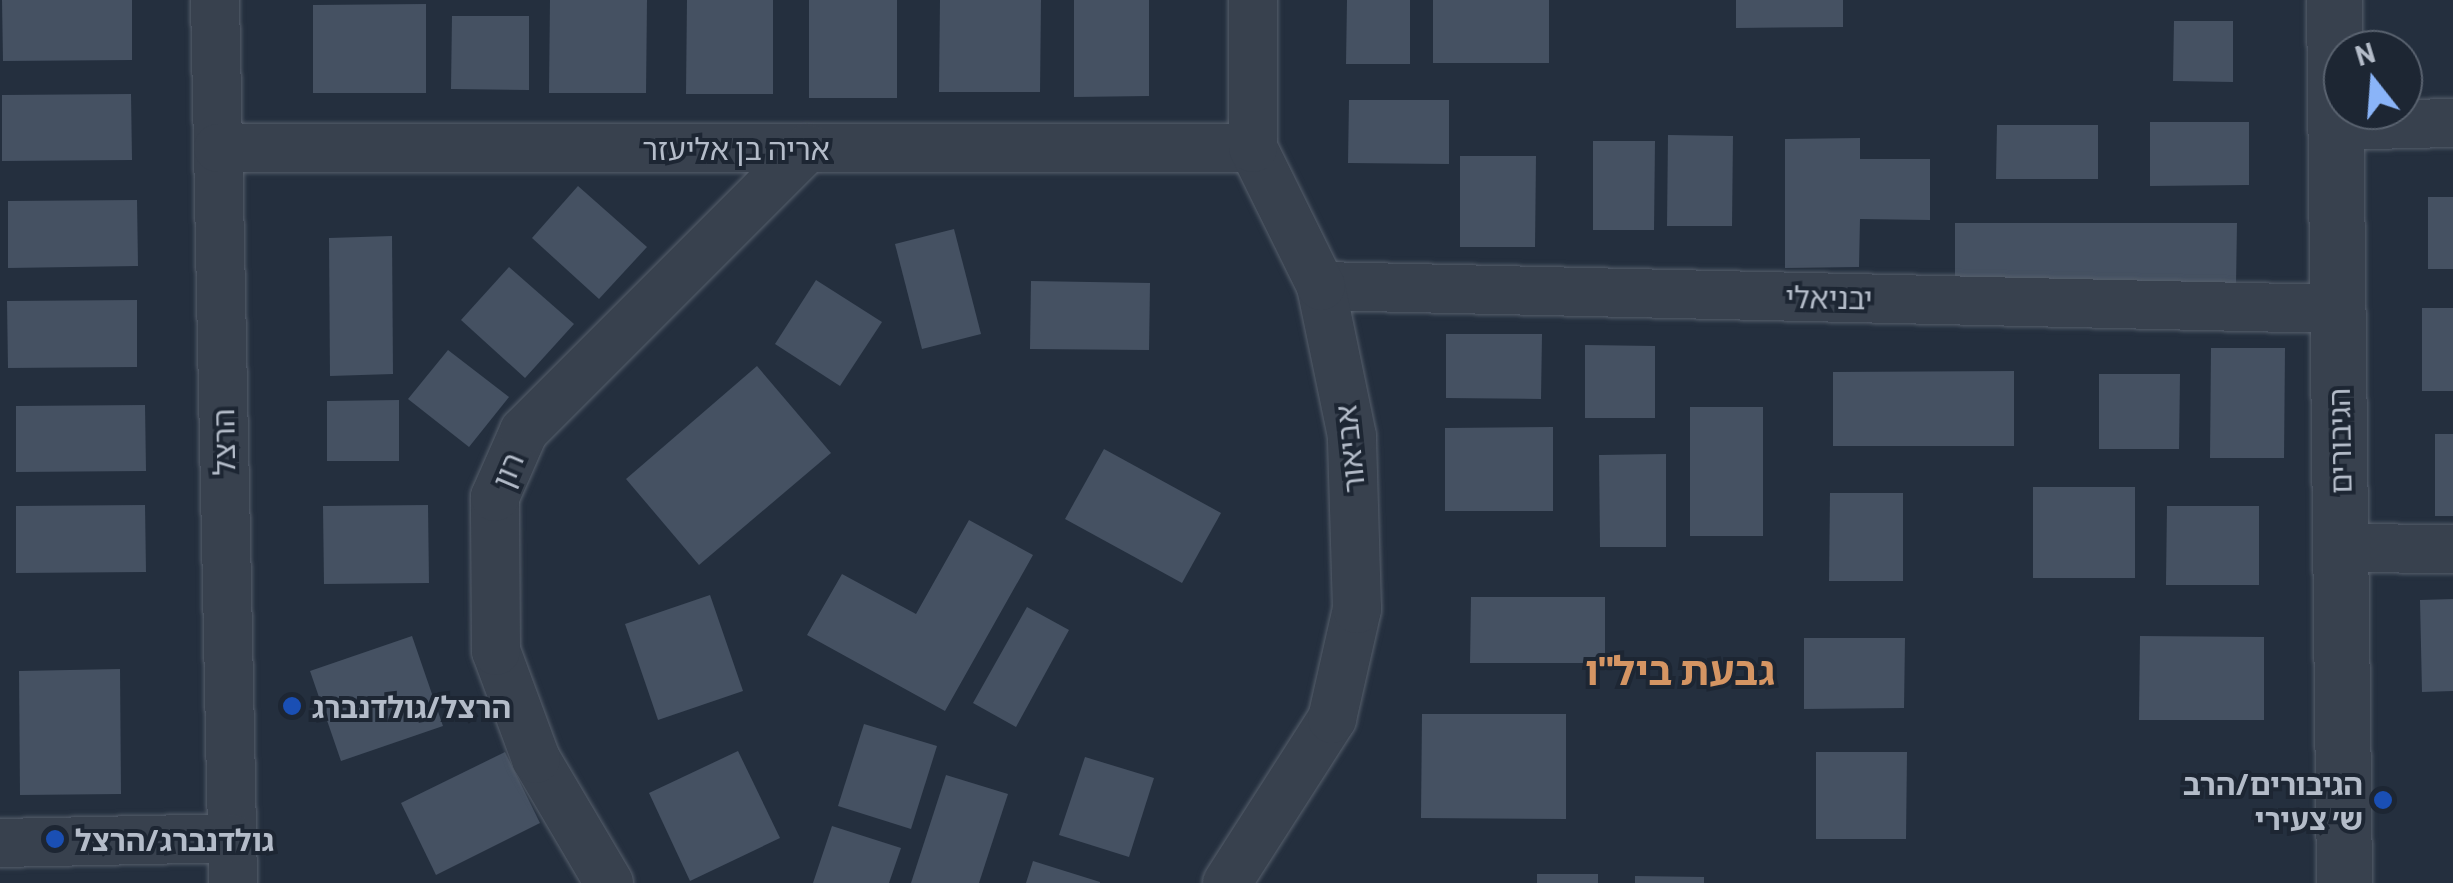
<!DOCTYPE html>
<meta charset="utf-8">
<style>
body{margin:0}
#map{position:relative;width:2453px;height:883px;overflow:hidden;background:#242f3e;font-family:Barlow,"Noto Sans Hebrew",sans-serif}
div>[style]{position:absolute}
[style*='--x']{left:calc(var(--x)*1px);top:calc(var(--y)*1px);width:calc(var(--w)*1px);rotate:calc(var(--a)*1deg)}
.building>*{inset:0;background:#455162}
.roads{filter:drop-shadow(0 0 2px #565f6c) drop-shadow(0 0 2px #565f6c)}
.minor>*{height:48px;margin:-24px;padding:0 24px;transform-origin:24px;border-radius:24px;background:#38414e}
.tertiary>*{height:55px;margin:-27.5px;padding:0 27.5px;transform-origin:27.5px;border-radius:27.5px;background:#38414e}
.dots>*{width:28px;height:28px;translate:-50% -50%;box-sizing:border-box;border:5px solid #1d2633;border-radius:50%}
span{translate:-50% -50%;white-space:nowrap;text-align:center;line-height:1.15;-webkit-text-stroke:8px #1d2633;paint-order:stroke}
.street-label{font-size:30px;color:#b4bcc9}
.poi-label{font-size:30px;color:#b4bcc9;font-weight:700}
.left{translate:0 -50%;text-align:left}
.right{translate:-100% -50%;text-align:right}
.district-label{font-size:40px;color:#d59563;font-weight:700}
.north{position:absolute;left:2323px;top:30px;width:100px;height:100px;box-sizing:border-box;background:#1d2633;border:2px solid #59626f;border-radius:50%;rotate:343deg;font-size:28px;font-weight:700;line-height:40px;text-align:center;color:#b4bcc9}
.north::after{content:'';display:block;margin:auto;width:35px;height:45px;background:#8ab4f8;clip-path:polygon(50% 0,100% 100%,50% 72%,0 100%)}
</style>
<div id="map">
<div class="building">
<div style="clip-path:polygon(2px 0,132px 0,132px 60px,3px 61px)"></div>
<div style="clip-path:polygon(550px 0,647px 0,646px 93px,549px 93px)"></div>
<div style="clip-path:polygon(687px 0,773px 0,773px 94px,686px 94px)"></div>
<div style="clip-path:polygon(809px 0,897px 0,897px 98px,809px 98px)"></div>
<div style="clip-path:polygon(940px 0,1041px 0,1040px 92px,939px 92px)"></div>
<div style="clip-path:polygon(1074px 0,1149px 0,1149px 96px,1074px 97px)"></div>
<div style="clip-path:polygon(1347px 0,1410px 0,1410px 64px,1346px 64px)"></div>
<div style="clip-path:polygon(1433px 0,1549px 0,1549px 63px,1433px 63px)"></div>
<div style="clip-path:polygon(1736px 0,1843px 0,1843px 27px,1736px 28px)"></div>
<div style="clip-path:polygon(426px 4px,426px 93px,313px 93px,313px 5px)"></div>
<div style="clip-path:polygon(452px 16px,529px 16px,529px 90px,451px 89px)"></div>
<div style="clip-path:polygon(2174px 21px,2233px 21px,2233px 82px,2173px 81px)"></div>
<div style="clip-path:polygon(131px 94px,132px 160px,2px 161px,2px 95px)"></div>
<div style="clip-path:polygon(1349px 100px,1449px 100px,1449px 164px,1348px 163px)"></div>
<div style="clip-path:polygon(2150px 122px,2249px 122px,2249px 185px,2150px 186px)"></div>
<div style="clip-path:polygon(1997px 125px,2098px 125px,2098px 179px,1996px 179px)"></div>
<div style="clip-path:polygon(1668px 135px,1733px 136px,1732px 226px,1667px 226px)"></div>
<div style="clip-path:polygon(1860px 138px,1860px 159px,1930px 159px,1930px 220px,1860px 219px,1859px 267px,1785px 268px,1785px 139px)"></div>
<div style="clip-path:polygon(1593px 141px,1655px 141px,1654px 230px,1593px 230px)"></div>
<div style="clip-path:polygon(1460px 156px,1536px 156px,1535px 247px,1460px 247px)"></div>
<div style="clip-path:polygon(578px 186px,647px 247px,599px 299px,532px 238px)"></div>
<div style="clip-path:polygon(2428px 197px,2453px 197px,2453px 269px,2428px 269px)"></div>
<div style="clip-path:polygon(137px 200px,138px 266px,8px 268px,8px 201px)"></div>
<div style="clip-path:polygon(1955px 223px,2237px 223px,2236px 286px,1955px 286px)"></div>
<div style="clip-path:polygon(954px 229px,981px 334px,922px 349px,895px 244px)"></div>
<div style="clip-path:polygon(392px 236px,393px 374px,330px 376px,329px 238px)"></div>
<div style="clip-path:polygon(509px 267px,574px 324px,525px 378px,461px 320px)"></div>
<div style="clip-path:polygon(816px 280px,882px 322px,840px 386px,775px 344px)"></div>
<div style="clip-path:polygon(1031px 281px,1150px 283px,1149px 350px,1030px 349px)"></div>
<div style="clip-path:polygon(137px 300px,137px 367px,8px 368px,7px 301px)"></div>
<div style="clip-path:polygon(2422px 308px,2453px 308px,2453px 391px,2422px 391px)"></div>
<div style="clip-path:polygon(1446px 334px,1542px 334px,1541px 399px,1446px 398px)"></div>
<div style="clip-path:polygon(1585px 345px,1655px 346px,1655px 418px,1585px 418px)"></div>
<div style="clip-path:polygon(2211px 348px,2285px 348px,2284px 458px,2210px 458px)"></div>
<div style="clip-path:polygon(448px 350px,509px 397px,469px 447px,408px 399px)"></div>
<div style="clip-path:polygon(757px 366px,831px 453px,699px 565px,626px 479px)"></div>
<div style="clip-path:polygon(2014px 371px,2014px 446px,1833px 446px,1833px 372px)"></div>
<div style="clip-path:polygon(2099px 374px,2180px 374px,2179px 449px,2099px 449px)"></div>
<div style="clip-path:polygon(399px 400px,399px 461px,327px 461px,327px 401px)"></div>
<div style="clip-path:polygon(145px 405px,146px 471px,16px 472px,16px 406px)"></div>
<div style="clip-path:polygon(1690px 407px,1763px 407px,1763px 536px,1690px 536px)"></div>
<div style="clip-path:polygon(1553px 427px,1553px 511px,1445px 511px,1445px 428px)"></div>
<div style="clip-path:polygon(2435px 434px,2453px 434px,2453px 516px,2435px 516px)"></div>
<div style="clip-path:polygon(1104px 449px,1221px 513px,1182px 583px,1065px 519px)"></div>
<div style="clip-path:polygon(1666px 454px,1666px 547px,1600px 547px,1599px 455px)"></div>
<div style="clip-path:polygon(2033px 487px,2135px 487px,2135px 578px,2033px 578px)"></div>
<div style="clip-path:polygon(1830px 493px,1903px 493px,1903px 581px,1829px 581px)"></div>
<div style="clip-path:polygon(145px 505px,146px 572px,16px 573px,16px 506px)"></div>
<div style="clip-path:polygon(428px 505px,429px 583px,324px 584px,323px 506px)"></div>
<div style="clip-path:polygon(2167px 506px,2259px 506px,2259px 585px,2166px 585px)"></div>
<div style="clip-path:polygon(969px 520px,1033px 555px,945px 711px,807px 635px,842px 574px,916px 614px)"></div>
<div style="clip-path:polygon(710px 595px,743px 691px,658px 720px,625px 624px)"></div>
<div style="clip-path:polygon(1471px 597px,1605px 597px,1605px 663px,1470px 663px)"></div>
<div style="clip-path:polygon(2453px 599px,2453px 691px,2422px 692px,2420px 600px)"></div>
<div style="clip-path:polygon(1027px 607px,1069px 630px,1016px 727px,973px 703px)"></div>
<div style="clip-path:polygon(412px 636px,443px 726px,341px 761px,310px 671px)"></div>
<div style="clip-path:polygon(2140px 636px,2264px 637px,2264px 720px,2139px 720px)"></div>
<div style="clip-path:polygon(1804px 638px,1905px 638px,1904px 708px,1804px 709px)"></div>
<div style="clip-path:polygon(120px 669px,121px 794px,20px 795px,19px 671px)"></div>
<div style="clip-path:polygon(1422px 714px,1566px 714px,1566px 819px,1421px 818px)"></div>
<div style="clip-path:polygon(864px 724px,937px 746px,911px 829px,838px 806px)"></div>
<div style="clip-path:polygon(738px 751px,780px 838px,690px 881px,649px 793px)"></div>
<div style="clip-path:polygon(505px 752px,540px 823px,436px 875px,401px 803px)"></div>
<div style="clip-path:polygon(1816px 752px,1907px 752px,1906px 839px,1816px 839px)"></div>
<div style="clip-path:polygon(1085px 757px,1154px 778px,1129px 857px,1059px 835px)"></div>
<div style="clip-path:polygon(946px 775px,1008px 794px,979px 883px,911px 883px)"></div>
<div style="clip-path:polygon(832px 826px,901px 848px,889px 883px,813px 883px)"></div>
<div style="clip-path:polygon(1033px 861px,1100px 882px,1100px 883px,1026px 883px)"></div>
<div style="clip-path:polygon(1537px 874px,1598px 874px,1598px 883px,1537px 883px)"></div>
<div style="clip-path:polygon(1635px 876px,1704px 877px,1704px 883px,1635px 883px)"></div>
</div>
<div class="roads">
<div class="minor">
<div style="--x:215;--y:0;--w:883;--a:88.83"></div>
<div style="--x:2335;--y:126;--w:118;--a:-1.5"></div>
<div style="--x:218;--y:148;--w:1035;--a:0"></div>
<div style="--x:1321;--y:286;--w:1017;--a:1.3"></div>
<div style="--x:2340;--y:548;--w:113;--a:0.5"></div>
<div style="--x:0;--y:843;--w:230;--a:-1.2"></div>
<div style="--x:609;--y:883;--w:144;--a:-120.5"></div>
<div style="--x:536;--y:759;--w:115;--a:-110.3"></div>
<div style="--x:496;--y:651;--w:154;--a:-90.4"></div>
<div style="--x:495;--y:497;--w:72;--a:-66.3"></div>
<div style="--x:524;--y:431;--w:400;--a:-45"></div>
<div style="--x:1227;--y:883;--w:195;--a:-57.4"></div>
<div style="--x:1332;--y:719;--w:113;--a:-77.2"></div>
<div style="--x:1357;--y:609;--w:173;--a:-91.7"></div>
<div style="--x:1352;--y:436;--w:153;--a:-101.7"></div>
<div style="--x:1321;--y:286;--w:154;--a:-116.2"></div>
<div style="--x:1253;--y:148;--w:148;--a:-90"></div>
</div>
<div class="tertiary">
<div style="--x:2334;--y:0;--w:883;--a:89.35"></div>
</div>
</div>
<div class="dots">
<div style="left:292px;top:706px;background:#1a4fb4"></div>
<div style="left:2383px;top:800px;background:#1a4fb4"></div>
<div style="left:55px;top:839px;background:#1a4fb4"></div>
</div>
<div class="street-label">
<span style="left:736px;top:148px">אריה בן אליעזר</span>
<span style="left:1829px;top:297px;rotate:1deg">יבניאלי</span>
<span style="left:2339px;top:441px;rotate:-91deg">הגיבורים</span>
<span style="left:223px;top:442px;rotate:-91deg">הרצל</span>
<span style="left:1349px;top:449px;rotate:-96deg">אביאור</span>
<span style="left:507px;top:470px;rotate:-67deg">רון</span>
</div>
<div class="poi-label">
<span class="left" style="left:312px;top:706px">הרצל/גולדנברג</span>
<span class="right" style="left:2363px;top:800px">הגיבורים/הרב<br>ש׳ צעירי</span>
<span class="left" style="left:75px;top:839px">גולדנברג/הרצל</span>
</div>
<div class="district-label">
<span style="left:1680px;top:669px">גבעת ביל"ו</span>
</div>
<div class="north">N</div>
</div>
